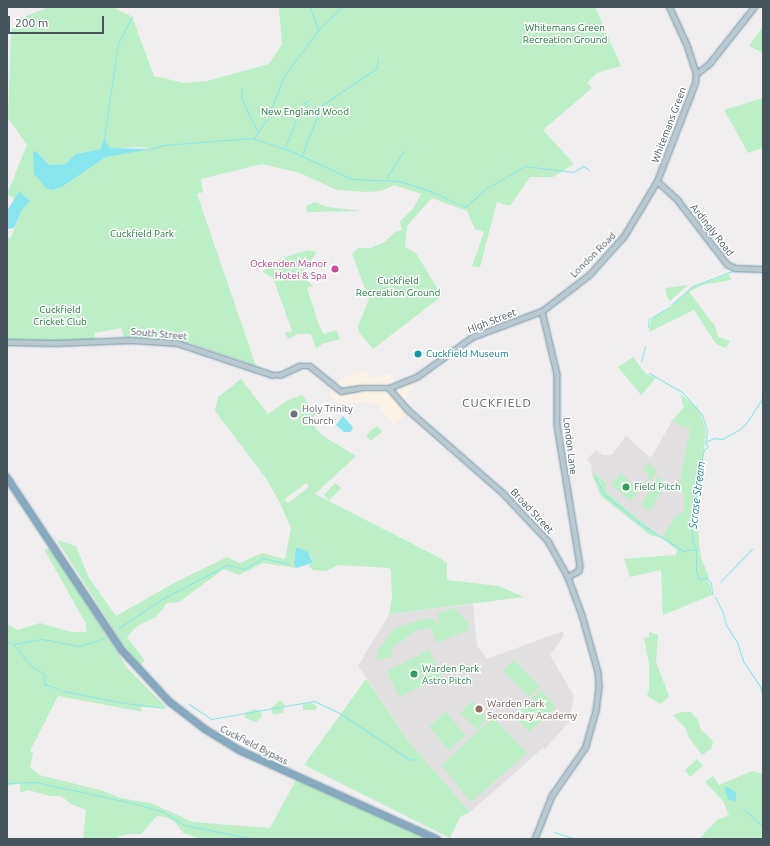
<!DOCTYPE html>
<style>
body{margin:0}
#map{position:relative;width:770px;height:846px;overflow:hidden;background:#f1eeef;font-family:Ubuntu,sans-serif}
div>[style]{position:absolute}
[style*='--x']{left:calc(var(--x)*1px);top:calc(var(--y)*1px);width:calc(var(--w)*1px);rotate:calc(var(--a)*1deg)}
.commercial>*{inset:0;background:#fcf3e7}
.education>*{inset:0;background:#e2dfe1}
.green>*{inset:0;background:#bcefc8}
.water>*{inset:0;background:#89e6ec}
.stream>*{height:1px;margin:-0.5px;padding:0 0.5px;transform-origin:0.5px;border-radius:0.5px;background:#89e6ec}
.roads{filter:drop-shadow(0 0 1px #7194a9) drop-shadow(0 0 1px #7194a9)}
.secondary>*{height:4.5px;margin:-2.25px;padding:0 2.25px;transform-origin:2.25px;border-radius:2.25px;background:#bac8d0}
.highway>*{height:5.5px;margin:-2.75px;padding:0 2.75px;transform-origin:2.75px;border-radius:2.75px;background:#86a9bd}
.dots>*{width:11px;height:11px;translate:-50% -50%;box-sizing:border-box;border:2px solid #fff;border-radius:50%}
span{translate:-50% -50%;white-space:nowrap;text-align:center;line-height:1.15;-webkit-text-stroke:3px #fff;paint-order:stroke}
.park-label{font-size:10px;color:#177d3b}
.street-label{font-size:10px;color:#46555c}
.hotel-label{font-size:10px;color:#b23c85}
.right{translate:-100% -50%;text-align:right}
.culture-label{font-size:10px;color:#0d838f}
.left{translate:0 -50%;text-align:left}
.worship-label{font-size:10px;color:#5b616d}
.leisure-label{font-size:10px;color:#27864d}
.education-label{font-size:10px;color:#785e54}
.water-label{font-size:11px;color:#0d838b;font-style:italic}
.quarter-label{font-size:12px;color:#5b6063;letter-spacing:1px}
.frame{position:absolute;inset:0;border:8px solid #46555c;pointer-events:none}
.scale{position:absolute;left:8px;top:16px;width:96px;height:18px;box-sizing:border-box;border:2px solid #46555c;border-top:0;padding-left:5px;font-size:12px;line-height:14px;white-space:nowrap;color:#46555c;-webkit-text-stroke:3px #fff;paint-order:stroke}
</style>
<div id="map">
<div class="commercial">
<div style="clip-path:polygon(357px 372px,369px 372px,369px 377px,390px 374px,394px 386px,408px 380px,413px 389px,405px 394px,408px 397px,401px 403px,409px 411px,407px 414px,394px 425px,376px 403px,367px 404px,366px 401px,350px 404px,345px 401px,338px 404px,334px 401px,330px 394px,331px 388px,337px 382px)"></div>
</div>
<div class="education">
<div style="clip-path:polygon(684px 407px,698px 408px,706px 430px,676px 547px,632px 515px,607px 492px,606px 483px,598px 475px,592px 475px,591px 464px,587px 459px,596px 450px,603px 455px,611px 455px,626px 436px,651px 458px,672px 421px)"></div>
<div style="clip-path:polygon(473px 604px,477px 646px,487px 659px,563px 631px,564px 636px,550px 655px,574px 696px,569px 722px,545px 749px,543px 748px,470px 812px,409px 742px,358px 666px,389px 614px)"></div>
</div>
<div class="green">
<div style="clip-path:polygon(evenodd,48px 7px,113px 7px,129px 15px,133px 19px,154px 76px,184px 83px,207px 81px,269px 64px,282px 44px,279px 7px,595px 7px,621px 66px,597px 73px,587px 83px,592px 88px,543px 130px,574px 164px,553px 177px,530px 177px,510px 206px,497px 202px,480px 267px,472px 266px,484px 232px,475px 229px,467px 211px,432px 198px,407px 226px,405px 247px,416px 253px,442px 296px,373px 349px,360px 334px,358px 326px,369px 299px,352px 254px,358px 248px,371px 248px,386px 241px,395px 232px,402px 230px,400px 221px,413px 209px,421px 194px,394px 185px,381px 191px,367px 192px,337px 190px,300px 173px,262px 164px,201px 179px,203px 192px,197px 194px,256px 366px,190px 343px,124px 337px,121px 328px,94px 333px,96px 341px,7px 342px,7px 238px,11px 237px,22px 210px,30px 201px,18px 192px,15px 199px,7px 194px,27px 145px,8px 118px,11px 31px,22px 18px,48px 7px,137px 147px,150px 148px,106px 157px,62px 187px,37px 152px,49px 165px,65px 164px,76px 154px,101px 149px,137px 147px)"></div>
<div style="clip-path:polygon(763px 26px,763px 53px,749px 46px)"></div>
<div style="clip-path:polygon(763px 98px,763px 148px,748px 153px,724px 110px)"></div>
<div style="clip-path:polygon(315px 202px,327px 207px,362px 211px,307px 212px,306px 206px)"></div>
<div style="clip-path:polygon(308px 250px,317px 252px,310px 262px,315px 266px,301px 271px,304px 277px,313px 286px,307px 288px,319px 325px,324px 334px,336px 330px,340px 339px,322px 344px,316px 349px,311px 334px,298px 334px,288px 339px,285px 333px,292px 331px,273px 278px,262px 272px,282px 258px)"></div>
<div style="clip-path:polygon(729px 274px,731px 280px,702px 285px,689px 292px,715px 326px,718px 337px,730px 341px,726px 348px,718px 345px,714px 341px,694px 310px,649px 332px,651px 318px,667px 310px,694px 286px)"></div>
<div style="clip-path:polygon(688px 285px,670px 301px,667px 297px,665px 288px)"></div>
<div style="clip-path:polygon(633px 357px,646px 374px,656px 378px,641px 395px,618px 367px)"></div>
<div style="clip-path:polygon(241px 379px,268px 414px,288px 400px,302px 395px,316px 414px,310px 422px,323px 436px,356px 456px,315px 494px,440px 558px,447px 563px,447px 580px,498px 586px,524px 597px,389px 614px,392px 597px,391px 570px,389px 568px,338px 565px,326px 571px,313px 570px,309px 566px,313px 563px,311px 556px,296px 547px,294px 562px,296px 568px,263px 563px,239px 575px,224px 569px,179px 602px,167px 603px,156px 617px,137px 626px,127px 637px,145px 661px,140px 665px,121px 641px,57px 540px,76px 546px,89px 578px,116px 616px,174px 583px,227px 557px,240px 563px,262px 553px,285px 559px,291px 528px,280px 503px,285px 500px,288px 503px,309px 487px,306px 483px,280px 503px,265px 477px,215px 411px,218px 397px)"></div>
<div style="clip-path:polygon(680px 394px,698px 408px,706px 430px,697px 522px,701px 558px,709px 576px,707px 580px,711px 587px,712px 595px,663px 615px,661px 570px,630px 577px,624px 559px,676px 555px,677px 550px,662px 538px,650px 535px,601px 496px,592px 475px,598px 475px,606px 483px,607px 492px,620px 504px,662px 538px,675px 517px,684px 512px,684px 494px,679px 486px,690px 429px,672px 421px,684px 407px)"></div>
<div style="clip-path:polygon(377px 426px,382px 432px,370px 441px,366px 435px)"></div>
<div style="clip-path:polygon(649px 463px,657px 472px,645px 489px,642px 485px,650px 476px,643px 469px)"></div>
<div style="clip-path:polygon(621px 473px,640px 491px,630px 501px,611px 484px)"></div>
<div style="clip-path:polygon(657px 477px,667px 482px,650px 511px,641px 505px)"></div>
<div style="clip-path:polygon(335px 483px,341px 488px,329px 501px,324px 495px)"></div>
<div style="clip-path:polygon(44px 549px,51px 549px,128px 669px,167px 708px,140px 707px,143px 712px,58px 696px,30px 751px,33px 753px,30px 767px,39px 775px,104px 791px,120px 798px,151px 803px,193px 822px,270px 828px,296px 780px,428px 839px,202px 839px,183px 833px,175px 822px,166px 817px,157px 816px,141px 834px,129px 834px,119px 836px,118px 839px,83px 839px,86px 810px,71px 804px,61px 796px,50px 796px,28px 790px,20px 793px,20px 783px,7px 786px,7px 624px,18px 630px,40px 623px,71px 632px,87px 632px,86px 624px)"></div>
<div style="clip-path:polygon(454px 608px,468px 622px,469px 630px,436px 643px,431px 628px,417px 630px,392px 648px,391px 657px,377px 660px,378px 650px,395px 628px,423px 619px,435px 619px,437px 624px,439px 621px,437px 614px)"></div>
<div style="clip-path:polygon(649px 632px,658px 635px,656px 662px,669px 696px,661px 704px,647px 696px,649px 690px,649px 664px,644px 638px,649px 637px)"></div>
<div style="clip-path:polygon(429px 650px,442px 677px,399px 697px,387px 671px)"></div>
<div style="clip-path:polygon(514px 660px,540px 687px,529px 697px,503px 671px)"></div>
<div style="clip-path:polygon(366px 679px,409px 742px,470px 812px,460px 817px,450px 838px,304px 765px)"></div>
<div style="clip-path:polygon(541px 690px,556px 707px,529px 732px,514px 715px)"></div>
<div style="clip-path:polygon(280px 700px,285px 705px,283px 713px,273px 714px,271px 708px)"></div>
<div style="clip-path:polygon(472px 701px,487px 718px,478px 730px,460px 713px)"></div>
<div style="clip-path:polygon(311px 703px,317px 706px,316px 710px,303px 710px,303px 704px)"></div>
<div style="clip-path:polygon(255px 709px,262px 713px,261px 718px,256px 722px,245px 718px,245px 713px)"></div>
<div style="clip-path:polygon(446px 712px,466px 736px,448px 750px,429px 726px)"></div>
<div style="clip-path:polygon(682px 712px,691px 712px,698px 720px,701px 730px,713px 741px,711px 749px,702px 755px,689px 738px,686px 729px,673px 715px)"></div>
<div style="clip-path:polygon(493px 718px,527px 753px,471px 802px,441px 765px)"></div>
<div style="clip-path:polygon(697px 759px,703px 766px,690px 777px,685px 770px)"></div>
<div style="clip-path:polygon(752px 771px,763px 774px,763px 839px,699px 839px,717px 820px,729px 815px,723px 801px,705px 782px,713px 776px,719px 785px)"></div>
</div>
<div class="water">
<div style="clip-path:polygon(104px 138px,110px 148px,151px 149px,106px 157px,62px 187px,52px 190px,46px 188px,34px 174px,33px 151px,37px 152px,49px 165px,65px 164px,76px 154px,101px 149px)"></div>
<div style="clip-path:polygon(19px 191px,30px 201px,22px 210px,14px 228px,7px 229px,7px 211px)"></div>
<div style="clip-path:polygon(343px 416px,353px 427px,351px 432px,344px 432px,336px 425px)"></div>
<div style="clip-path:polygon(296px 547px,308px 552px,313px 563px,296px 568px,294px 563px)"></div>
<div style="clip-path:polygon(724px 786px,736px 792px,736px 802px,728px 799px)"></div>
</div>
<div class="stream">
<div style="--x:310;--y:7;--w:23;--a:70"></div>
<div style="--x:242;--y:88;--w:10;--a:96"></div>
<div style="--x:241;--y:98;--w:37;--a:64"></div>
<div style="--x:104;--y:138;--w:96;--a:-81.6"></div>
<div style="--x:118;--y:43;--w:30;--a:-62"></div>
<div style="--x:254;--y:138;--w:23;--a:-56"></div>
<div style="--x:267;--y:119;--w:46;--a:-68.4"></div>
<div style="--x:284;--y:76;--w:57;--a:-53.5"></div>
<div style="--x:318;--y:30;--w:33;--a:-44"></div>
<div style="--x:285;--y:148;--w:47;--a:-68.9"></div>
<div style="--x:302;--y:104;--w:7;--a:-27"></div>
<div style="--x:151;--y:149;--w:13;--a:-18"></div>
<div style="--x:163;--y:145;--w:90;--a:-4.4"></div>
<div style="--x:253;--y:138;--w:40;--a:18.9"></div>
<div style="--x:291;--y:151;--w:67;--a:24.7"></div>
<div style="--x:352;--y:179;--w:47;--a:2.4"></div>
<div style="--x:399;--y:181;--w:35;--a:18"></div>
<div style="--x:432;--y:192;--w:36;--a:24"></div>
<div style="--x:465;--y:207;--w:29;--a:-41"></div>
<div style="--x:487;--y:188;--w:44;--a:-30.1"></div>
<div style="--x:525;--y:166;--w:48;--a:7.1"></div>
<div style="--x:573;--y:172;--w:12;--a:-31"></div>
<div style="--x:583;--y:166;--w:7;--a:34"></div>
<div style="--x:301;--y:157;--w:55;--a:-68.6"></div>
<div style="--x:321;--y:106;--w:68;--a:-34.2"></div>
<div style="--x:377;--y:68;--w:10;--a:-84"></div>
<div style="--x:386;--y:178;--w:33;--a:-57"></div>
<div style="--x:671;--y:305;--w:29;--a:-41"></div>
<div style="--x:693;--y:286;--w:42;--a:-21"></div>
<div style="--x:653;--y:317;--w:19;--a:-32"></div>
<div style="--x:648;--y:327;--w:9;--a:-84"></div>
<div style="--x:641;--y:361;--w:15;--a:-74"></div>
<div style="--x:649;--y:373;--w:39;--a:30"></div>
<div style="--x:683;--y:393;--w:29;--a:49"></div>
<div style="--x:702;--y:415;--w:16;--a:72"></div>
<div style="--x:707;--y:430;--w:10;--a:96"></div>
<div style="--x:595;--y:477;--w:18;--a:63"></div>
<div style="--x:603;--y:493;--w:45;--a:39.6"></div>
<div style="--x:638;--y:522;--w:54;--a:32.8"></div>
<div style="--x:683;--y:551;--w:12;--a:-9"></div>
<div style="--x:720;--y:582;--w:46;--a:-45.9"></div>
<div style="--x:712;--y:594;--w:11;--a:-95"></div>
<div style="--x:711;--y:583;--w:6;--a:-129"></div>
<div style="--x:707;--y:578;--w:8;--a:173"></div>
<div style="--x:699;--y:579;--w:9;--a:-111"></div>
<div style="--x:696;--y:571;--w:23;--a:-90"></div>
<div style="--x:696;--y:548;--w:8;--a:-120"></div>
<div style="--x:692;--y:541;--w:32;--a:-88"></div>
<div style="--x:693;--y:509;--w:27;--a:-75"></div>
<div style="--x:700;--y:483;--w:8;--a:-104"></div>
<div style="--x:698;--y:475;--w:26;--a:-77"></div>
<div style="--x:704;--y:450;--w:6;--a:-45"></div>
<div style="--x:708;--y:446;--w:5;--a:-127"></div>
<div style="--x:705;--y:442;--w:10;--a:-24"></div>
<div style="--x:714;--y:438;--w:8;--a:7"></div>
<div style="--x:722;--y:439;--w:21;--a:-29"></div>
<div style="--x:740;--y:429;--w:10;--a:-45"></div>
<div style="--x:747;--y:422;--w:30;--a:-57"></div>
<div style="--x:715;--y:597;--w:18;--a:63"></div>
<div style="--x:723;--y:613;--w:12;--a:76"></div>
<div style="--x:726;--y:625;--w:20;--a:57"></div>
<div style="--x:737;--y:642;--w:20;--a:72"></div>
<div style="--x:743;--y:661;--w:30;--a:56"></div>
<div style="--x:760;--y:686;--w:11;--a:75"></div>
<div style="--x:119;--y:628;--w:50;--a:-34.3"></div>
<div style="--x:160;--y:600;--w:76;--a:-27.6"></div>
<div style="--x:227;--y:565;--w:17;--a:13"></div>
<div style="--x:244;--y:569;--w:22;--a:-30"></div>
<div style="--x:263;--y:558;--w:26;--a:13"></div>
<div style="--x:7;--y:642;--w:6;--a:18"></div>
<div style="--x:13;--y:644;--w:28;--a:51"></div>
<div style="--x:31;--y:666;--w:15;--a:32"></div>
<div style="--x:44;--y:674;--w:10;--a:90"></div>
<div style="--x:44;--y:684;--w:18;--a:19"></div>
<div style="--x:13;--y:644;--w:29;--a:-10"></div>
<div style="--x:42;--y:639;--w:38;--a:11"></div>
<div style="--x:79;--y:646;--w:27;--a:-17"></div>
<div style="--x:63;--y:691;--w:56;--a:11.3"></div>
<div style="--x:118;--y:702;--w:46;--a:7.4"></div>
<div style="--x:189;--y:704;--w:27;--a:34"></div>
<div style="--x:211;--y:719;--w:105;--a:-9.9"></div>
<div style="--x:314;--y:701;--w:26;--a:25"></div>
<div style="--x:338;--y:712;--w:87;--a:33.7"></div>
<div style="--x:410;--y:760;--w:6;--a:-18"></div>
<div style="--x:7;--y:783;--w:28;--a:-2"></div>
<div style="--x:35;--y:782;--w:100;--a:12.1"></div>
<div style="--x:133;--y:803;--w:32;--a:16"></div>
<div style="--x:164;--y:812;--w:24;--a:33"></div>
<div style="--x:184;--y:825;--w:72;--a:11.2"></div>
<div style="--x:743;--y:808;--w:13;--a:45"></div>
<div style="--x:753;--y:818;--w:13;--a:39"></div>
<div style="--x:554;--y:832;--w:22;--a:18"></div>
</div>
<div class="roads">
<div class="secondary">
<div style="--x:696;--y:74;--w:16;--a:-38"></div>
<div style="--x:709;--y:64;--w:73;--a:-51.7"></div>
<div style="--x:657;--y:181;--w:27;--a:42"></div>
<div style="--x:677;--y:199;--w:82;--a:52.4"></div>
<div style="--x:727;--y:264;--w:9;--a:27"></div>
<div style="--x:735;--y:268;--w:28;--a:2"></div>
<div style="--x:542;--y:311;--w:65;--a:76.6"></div>
<div style="--x:557;--y:374;--w:51;--a:90"></div>
<div style="--x:557;--y:425;--w:142;--a:80.7"></div>
<div style="--x:580;--y:565;--w:6;--a:99"></div>
<div style="--x:579;--y:571;--w:13;--a:151"></div>
<div style="--x:7;--y:342;--w:48;--a:1.2"></div>
<div style="--x:55;--y:343;--w:77;--a:-2.2"></div>
<div style="--x:132;--y:340;--w:45;--a:3.8"></div>
<div style="--x:177;--y:343;--w:101;--a:18.4"></div>
<div style="--x:273;--y:375;--w:7;--a:0"></div>
<div style="--x:280;--y:375;--w:21;--a:-25"></div>
<div style="--x:299;--y:366;--w:11;--a:0"></div>
<div style="--x:310;--y:366;--w:40;--a:39"></div>
<div style="--x:341;--y:391;--w:18;--a:-9"></div>
<div style="--x:359;--y:388;--w:30;--a:0"></div>
<div style="--x:389;--y:388;--w:31;--a:-22"></div>
<div style="--x:418;--y:376;--w:67;--a:-35.8"></div>
<div style="--x:472;--y:337;--w:75;--a:-20.4"></div>
<div style="--x:542;--y:311;--w:61;--a:-37.6"></div>
<div style="--x:590;--y:274;--w:51;--a:-48.2"></div>
<div style="--x:624;--y:236;--w:64;--a:-59"></div>
<div style="--x:657;--y:181;--w:105;--a:-68.8"></div>
<div style="--x:695;--y:83;--w:9;--a:-84"></div>
<div style="--x:696;--y:74;--w:29;--a:-108"></div>
<div style="--x:687;--y:46;--w:43;--a:-114.8"></div>
<div style="--x:389;--y:388;--w:28;--a:49"></div>
<div style="--x:407;--y:409;--w:128;--a:41.2"></div>
<div style="--x:503;--y:493;--w:66;--a:46.8"></div>
<div style="--x:548;--y:541;--w:41;--a:60.9"></div>
<div style="--x:568;--y:577;--w:40;--a:69.8"></div>
<div style="--x:582;--y:615;--w:59;--a:74.3"></div>
<div style="--x:598;--y:672;--w:15;--a:86"></div>
<div style="--x:599;--y:687;--w:24;--a:97"></div>
<div style="--x:596;--y:711;--w:37;--a:106"></div>
<div style="--x:586;--y:747;--w:60;--a:124.8"></div>
<div style="--x:552;--y:796;--w:46;--a:111.6"></div>
</div>
<div class="highway">
<div style="--x:7;--y:477;--w:208;--a:56.4"></div>
<div style="--x:122;--y:650;--w:71;--a:47.3"></div>
<div style="--x:170;--y:702;--w:44;--a:37.6"></div>
<div style="--x:205;--y:729;--w:42;--a:31.4"></div>
<div style="--x:241;--y:751;--w:215;--a:24.2"></div>
</div>
</div>
<div class="dots">
<div style="left:335px;top:269px;background:#d1479c"></div>
<div style="left:418px;top:354px;background:#0f9aa8"></div>
<div style="left:294px;top:414px;background:#6b7280"></div>
<div style="left:626px;top:487px;background:#2e9e5b"></div>
<div style="left:414px;top:674px;background:#2e9e5b"></div>
<div style="left:479px;top:709px;background:#8d6e63"></div>
</div>
<div class="park-label">
<span style="left:565px;top:33px">Whitemans Green<br>Recreation Ground</span>
<span style="left:305px;top:112px">New England Wood</span>
<span style="left:142px;top:234px">Cuckfield Park</span>
<span style="left:398px;top:286px">Cuckfield<br>Recreation Ground</span>
<span style="left:60px;top:315px">Cuckfield<br>Cricket Club</span>
</div>
<div class="street-label">
<span style="left:669px;top:125px;rotate:-69deg">Whitemans Green</span>
<span style="left:712px;top:230px;rotate:52deg">Ardingly Road</span>
<span style="left:593px;top:255px;rotate:-45deg">London Road</span>
<span style="left:492px;top:321px;rotate:-21deg">High Street</span>
<span style="left:159px;top:334px;rotate:5deg">South Street</span>
<span style="left:570px;top:446px;rotate:83deg">London Lane</span>
<span style="left:532px;top:511px;rotate:47deg">Broad Street</span>
<span style="left:254px;top:745px;rotate:27deg">Cuckfield Bypass</span>
</div>
<div class="hotel-label">
<span class="right" style="left:327px;top:269px">Ockenden Manor<br>Hotel &amp; Spa</span>
</div>
<div class="culture-label">
<span class="left" style="left:426px;top:354px">Cuckfield Museum</span>
</div>
<div class="worship-label">
<span class="left" style="left:302px;top:414px">Holy Trinity<br>Church</span>
</div>
<div class="leisure-label">
<span class="left" style="left:634px;top:487px">Field Pitch</span>
<span class="left" style="left:422px;top:674px">Warden Park<br>Astro Pitch</span>
</div>
<div class="education-label">
<span class="left" style="left:487px;top:709px">Warden Park<br>Secondary Academy</span>
</div>
<div class="water-label">
<span style="left:697px;top:495px;rotate:-83deg">Scrase Stream</span>
</div>
<div class="quarter-label">
<span style="left:497px;top:403px">CUCKFIELD</span>
</div>
<div class="frame"></div>
<div class="scale">200 m</div>
</div>
